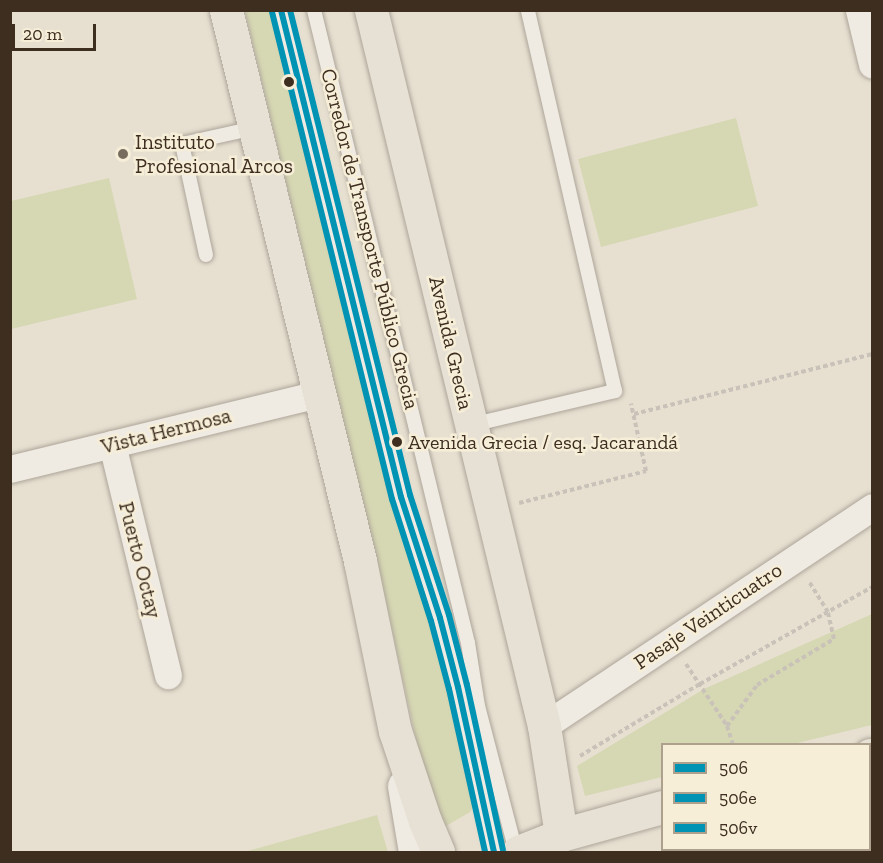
<!DOCTYPE html>
<meta charset="utf-8">
<style>
body{margin:0}
#map{position:relative;width:883px;height:863px;overflow:hidden;background:#e7e0d1;font-family:"Zilla Slab",serif}
div>[style]{position:absolute}
[style*='--x']{left:calc(var(--x)*1px);top:calc(var(--y)*1px);width:calc(var(--w)*1px);rotate:calc(var(--a)*1deg)}
.green>*{inset:0;background:#d6d7b3}
.path>*{height:4px;margin-top:-2px;transform-origin:0;background:repeating-linear-gradient(90deg,#c8c2b9 0 4.5px,transparent 0 7.5px)}
.roads{filter:drop-shadow(0 0 2px #ada599) drop-shadow(0 0 2px #ada599)}
.service>*{height:14px;margin:-7px;padding:0 7px;transform-origin:7px;border-radius:7px;background:#efebe3}
.minor>*{height:27px;margin:-13.5px;padding:0 13.5px;transform-origin:13.5px;border-radius:13.5px;background:#efebe3}
.secondary>*{height:33px;margin:-16.5px;padding:0 16.5px;transform-origin:16.5px;border-radius:16.5px;background:#efebe3}
.primary>*{height:33px;margin:-16.5px;padding:0 16.5px;transform-origin:16.5px;border-radius:16.5px;background:#e6e1d4}
.bus-1>*{height:6px;margin:-3px;padding:0 3px;transform-origin:3px;border-radius:3px;background:#0093b3}
.bus-2>*{height:6px;margin:-3px;padding:0 3px;transform-origin:3px;border-radius:3px;background:#0093b3}
.bus-3>*{height:6px;margin:-3px;padding:0 3px;transform-origin:3px;border-radius:3px;background:#0093b3}
.dots>*{width:16px;height:16px;translate:-50% -50%;box-sizing:border-box;border:3px solid #f7eed8;border-radius:50%}
span{translate:-50% -50%;white-space:nowrap;text-align:center;line-height:1.15;-webkit-text-stroke:5px #f7eed8;paint-order:stroke}
.bus-label{font-size:20px;color:#3d2e20}
.left{translate:0 -50%;text-align:left}
.poi-label{font-size:21px;color:#3d2e20}
.street-label{font-size:21px;color:#3d2e20}
.frame{position:absolute;inset:0;border:12px solid #3d2e20;pointer-events:none}
.legend{position:absolute;left:661px;top:743px;width:210px;height:108px;box-sizing:border-box;background:#f7eed8;border:2px solid #ada18e;margin:0;padding:8px 10px;list-style:none;font-size:18px;color:#3d2e20}
.legend li{display:flex;align-items:center;gap:12px;height:30px}
.legend b{width:30px;border:2px solid #ada18e}
.scale{position:absolute;left:12px;top:24px;width:84px;height:27px;box-sizing:border-box;border:3px solid #3d2e20;border-top:0;padding-left:8px;font-size:18px;line-height:21px;white-space:nowrap;color:#3d2e20;-webkit-text-stroke:4px #f7eed8;paint-order:stroke}
</style>
<div id="map">
<div class="green">
<div style="clip-path:polygon(245px 11px,273px 11px,396px 505px,442px 649px,475px 804px,470px 812px,446px 826px,441px 827px,432px 813px,385px 597px)"></div>
<div style="clip-path:polygon(736px 118px,758px 206px,601px 247px,578px 159px)"></div>
<div style="clip-path:polygon(109px 178px,137px 299px,11px 329px,11px 201px)"></div>
<div style="clip-path:polygon(872px 614px,872px 725px,793px 744px,662px 744px,662px 777px,585px 796px,577px 766px,704px 689px)"></div>
<div style="clip-path:polygon(377px 815px,388px 852px,244px 852px)"></div>
</div>
<div class="path">
<div style="--x:634;--y:414;--w:245;--a:-14.1"></div>
<div style="--x:519;--y:503;--w:131;--a:-14.1"></div>
<div style="--x:646;--y:471;--w:69;--a:-102.6"></div>
<div style="--x:686;--y:664;--w:74;--a:56.5"></div>
<div style="--x:727;--y:726;--w:19;--a:72"></div>
<div style="--x:727;--y:726;--w:51;--a:-53.8"></div>
<div style="--x:757;--y:685;--w:90;--a:-30.9"></div>
<div style="--x:834;--y:639;--w:28;--a:-103"></div>
<div style="--x:828;--y:612;--w:36;--a:-122"></div>
<div style="--x:580;--y:756;--w:140;--a:-31"></div>
<div style="--x:700;--y:684;--w:197;--a:-29.4"></div>
</div>
<div class="roads">
<div class="service">
<div style="--x:281;--y:10;--w:502;--a:76.16"></div>
<div style="--x:401;--y:497;--w:127;--a:72.1"></div>
<div style="--x:440;--y:618;--w:71;--a:75.4"></div>
<div style="--x:458;--y:687;--w:169;--a:77.7"></div>
<div style="--x:314;--y:10;--w:651;--a:76.33"></div>
<div style="--x:468;--y:643;--w:64;--a:81"></div>
<div style="--x:478;--y:706;--w:151;--a:75.4"></div>
<div style="--x:206;--y:255;--w:114;--a:-102.2"></div>
<div style="--x:182;--y:144;--w:75;--a:-12.4"></div>
<div style="--x:471;--y:425;--w:148;--a:-13.3"></div>
<div style="--x:615;--y:391;--w:391;--a:-102.9"></div>
</div>
<div class="minor">
<div style="--x:859;--y:10;--w:56;--a:76.5"></div>
<div style="--x:112;--y:444;--w:238;--a:76.4"></div>
<div style="--x:10;--y:469;--w:320;--a:-13.7"></div>
<div style="--x:544;--y:726;--w:394;--a:-33.7"></div>
<div style="--x:734;--y:850;--w:2;--a:63"></div>
</div>
<div class="secondary">
<div style="--x:404;--y:786;--w:67;--a:80.5"></div>
</div>
<div class="primary">
<div style="--x:226;--y:10;--w:567;--a:76.33"></div>
<div style="--x:360;--y:561;--w:174;--a:78.4"></div>
<div style="--x:395;--y:731;--w:95;--a:71.6"></div>
<div style="--x:425;--y:821;--w:34;--a:67"></div>
<div style="--x:371;--y:10;--w:737;--a:76.42"></div>
<div style="--x:544;--y:726;--w:110;--a:81.1"></div>
<div style="--x:870;--y:755;--w:2;--a:0"></div>
<div style="--x:518;--y:852;--w:46;--a:-21.6"></div>
<div style="--x:561;--y:835;--w:105;--a:-15.5"></div>
</div>
</div>
<div class="bus-1">
<div style="--x:281;--y:10;--w:502;--a:76.16"></div>
<div style="--x:401;--y:497;--w:127;--a:72.1"></div>
<div style="--x:440;--y:618;--w:71;--a:75.4"></div>
<div style="--x:458;--y:687;--w:169;--a:77.7"></div>
</div>
<div class="bus-2">
<div style="--x:272;--y:12;--w:502;--a:76.16"></div>
<div style="--x:392;--y:499;--w:128;--a:72.3"></div>
<div style="--x:431;--y:621;--w:70;--a:75.2"></div>
<div style="--x:449;--y:689;--w:167;--a:77.5"></div>
</div>
<div class="bus-3">
<div style="--x:290;--y:10;--w:500;--a:76.1"></div>
<div style="--x:410;--y:495;--w:126;--a:72"></div>
<div style="--x:449;--y:615;--w:72;--a:75.6"></div>
<div style="--x:467;--y:685;--w:169;--a:77.7"></div>
</div>
<div class="dots">
<div style="left:289px;top:82px;background:#3d2e20"></div>
<div style="left:123px;top:154px;background:#786c5e"></div>
<div style="left:397px;top:442px;background:#3d2e20"></div>
</div>
<div class="bus-label">
<span class="left" style="left:408px;top:442px">Avenida Grecia / esq. Jacarandá</span>
</div>
<div class="poi-label">
<span class="left" style="left:135px;top:154px">Instituto<br>Profesional Arcos</span>
</div>
<div class="street-label">
<span style="left:370px;top:239px;rotate:76deg">Corredor de Transporte Público Grecia</span>
<span style="left:451px;top:343px;rotate:77deg">Avenida Grecia</span>
<span style="left:166px;top:431px;rotate:-14deg">Vista Hermosa</span>
<span style="left:140px;top:560px;rotate:76deg">Puerto Octay</span>
<span style="left:708px;top:616px;rotate:-34deg">Pasaje Veinticuatro</span>
</div>
<div class="frame"></div>
<ul class="legend">
<li><b style="height:8px;background:#0093b3"></b>506</li>
<li><b style="height:8px;background:#0093b3"></b>506e</li>
<li><b style="height:8px;background:#0093b3"></b>506v</li>
</ul>
<div class="scale">20 m</div>
</div>
